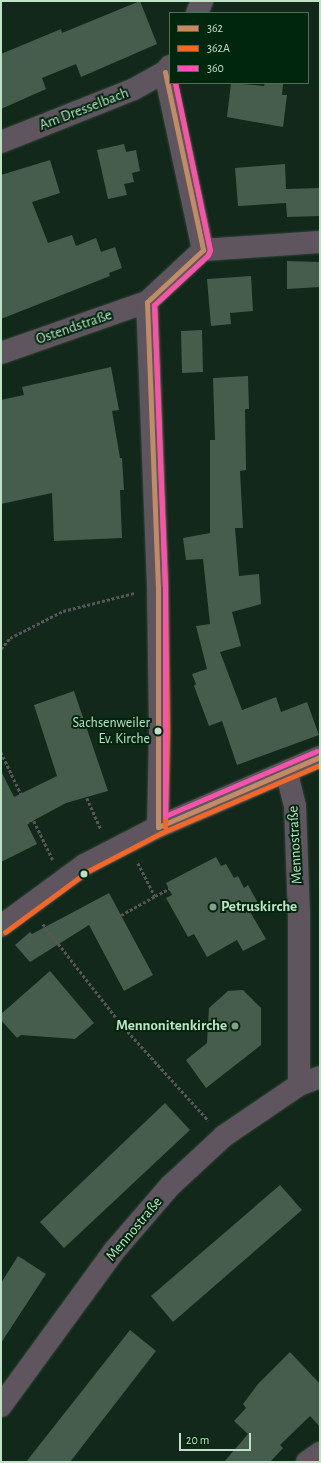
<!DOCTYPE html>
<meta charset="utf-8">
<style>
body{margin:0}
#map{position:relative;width:321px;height:1463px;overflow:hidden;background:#12281a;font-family:"Alegreya Sans",sans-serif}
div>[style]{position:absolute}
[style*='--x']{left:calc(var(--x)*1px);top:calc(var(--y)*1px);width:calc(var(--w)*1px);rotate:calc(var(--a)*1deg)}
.building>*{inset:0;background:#465d4d}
.path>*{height:2.5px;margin-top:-1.25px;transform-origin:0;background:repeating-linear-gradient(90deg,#575758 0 3px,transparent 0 5px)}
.roads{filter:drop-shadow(0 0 1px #2f4436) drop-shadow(0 0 1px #2f4436)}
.minor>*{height:22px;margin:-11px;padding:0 11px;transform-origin:11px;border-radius:11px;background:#5e555e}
.bus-1>*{height:5px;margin:-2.5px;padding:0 2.5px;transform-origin:2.5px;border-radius:2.5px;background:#c18c65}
.bus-2>*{height:5px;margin:-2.5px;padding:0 2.5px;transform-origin:2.5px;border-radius:2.5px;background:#f36827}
.bus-3>*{height:5px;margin:-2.5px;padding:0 2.5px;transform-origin:2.5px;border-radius:2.5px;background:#f653ac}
.dots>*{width:11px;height:11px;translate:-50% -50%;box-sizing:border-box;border:2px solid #01260e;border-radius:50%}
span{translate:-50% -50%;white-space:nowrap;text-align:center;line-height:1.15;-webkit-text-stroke:4px #01260e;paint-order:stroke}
.bus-label{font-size:14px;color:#bfe1c6}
.right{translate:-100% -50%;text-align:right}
.street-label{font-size:15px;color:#bfe1c6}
.poi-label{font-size:15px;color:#bfe1c6;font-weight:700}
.left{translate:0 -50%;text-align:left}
.frame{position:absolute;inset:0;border:2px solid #bfe1c6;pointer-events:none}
.legend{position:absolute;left:169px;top:12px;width:140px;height:72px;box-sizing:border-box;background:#01260e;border:1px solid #4d7158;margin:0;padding:5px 7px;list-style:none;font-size:12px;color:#bfe1c6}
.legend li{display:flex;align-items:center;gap:8px;height:20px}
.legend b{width:20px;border:1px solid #4d7158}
.scale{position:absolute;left:179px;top:1433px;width:72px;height:18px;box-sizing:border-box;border:2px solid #bfe1c6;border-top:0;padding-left:5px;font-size:12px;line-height:14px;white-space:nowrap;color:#bfe1c6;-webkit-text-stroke:3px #01260e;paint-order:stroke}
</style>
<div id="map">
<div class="building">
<div style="clip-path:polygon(140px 1px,157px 44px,81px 77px,76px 64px,42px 78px,46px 89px,1px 109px,1px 54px,61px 29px,62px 33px)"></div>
<div style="clip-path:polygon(231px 83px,264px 86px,265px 83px,283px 84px,282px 95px,287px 95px,283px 127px,227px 117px)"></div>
<div style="clip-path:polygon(124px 144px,126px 152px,136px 150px,140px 171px,132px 173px,134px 182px,124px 184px,127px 195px,108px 199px,97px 150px)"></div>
<div style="clip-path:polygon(50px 160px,60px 193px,32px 202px,48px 243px,72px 235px,76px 246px,96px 238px,101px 252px,115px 247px,122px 268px,109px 273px,110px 276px,1px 319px,1px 175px)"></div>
<div style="clip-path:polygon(285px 164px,286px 189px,320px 188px,320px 216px,287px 217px,286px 203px,238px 206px,235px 168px)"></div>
<div style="clip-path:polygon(287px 261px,320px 262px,320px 287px,287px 289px)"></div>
<div style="clip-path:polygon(251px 276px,253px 311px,230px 313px,231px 324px,211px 326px,207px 279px)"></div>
<div style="clip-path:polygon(202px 330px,203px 372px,182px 373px,181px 331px)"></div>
<div style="clip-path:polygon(111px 367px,119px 410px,112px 411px,120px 458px,122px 458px,124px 490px,120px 490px,122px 538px,54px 541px,52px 493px,1px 504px,1px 400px,24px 395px,22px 387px)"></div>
<div style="clip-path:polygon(248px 376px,249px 409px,245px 409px,246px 470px,240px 471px,243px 528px,235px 528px,239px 576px,259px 574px,261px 604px,232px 612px,241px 646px,220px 652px,242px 710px,276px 697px,281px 712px,307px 702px,319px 735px,237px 765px,222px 721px,209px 726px,194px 686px,196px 684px,192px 674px,207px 669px,196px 626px,210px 624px,203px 559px,186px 560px,183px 538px,210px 533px,210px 440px,215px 440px,213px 378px)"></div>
<div style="clip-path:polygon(74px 691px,108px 791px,66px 803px,27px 824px,37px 844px,1px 862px,1px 771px,14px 797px,57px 776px,34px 705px)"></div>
<div style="clip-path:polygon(216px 857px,221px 866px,226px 864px,234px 878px,238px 876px,244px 888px,248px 885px,259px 905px,249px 910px,266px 939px,243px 951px,237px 940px,207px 957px,194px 934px,188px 937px,166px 898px,172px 895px,166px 883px)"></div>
<div style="clip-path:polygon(109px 893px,153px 975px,124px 991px,89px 925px,30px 962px,15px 945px,30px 932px,32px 934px)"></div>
<div style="clip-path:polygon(50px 971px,94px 1023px,75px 1039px,21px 1035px,17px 1038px,1px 1020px,1px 1014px)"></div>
<div style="clip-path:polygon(243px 990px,261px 1008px,261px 1045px,206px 1088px,186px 1060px,207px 1043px,209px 1008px,228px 991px)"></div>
<div style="clip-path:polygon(165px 1103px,190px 1130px,64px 1248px,40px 1222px)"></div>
<div style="clip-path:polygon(280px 1185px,302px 1210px,173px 1322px,151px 1296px)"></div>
<div style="clip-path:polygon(18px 1256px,46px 1274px,1px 1343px,1px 1283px)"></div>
<div style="clip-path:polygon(130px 1330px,156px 1351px,70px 1462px,26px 1462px)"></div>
<div style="clip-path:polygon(290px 1352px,320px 1384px,320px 1427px,310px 1416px,280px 1445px,283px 1448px,270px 1462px,224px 1462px,248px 1434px,234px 1421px,246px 1408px,243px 1404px,258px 1384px)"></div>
</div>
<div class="path">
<div style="--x:1;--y:649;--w:14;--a:-51"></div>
<div style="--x:10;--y:638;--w:59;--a:-27"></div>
<div style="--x:63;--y:611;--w:73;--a:-14.2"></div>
<div style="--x:1;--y:752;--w:47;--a:64.5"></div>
<div style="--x:87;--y:798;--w:35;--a:66"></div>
<div style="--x:34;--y:821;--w:43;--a:64"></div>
<div style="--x:26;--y:823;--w:8;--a:-30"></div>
<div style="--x:138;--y:863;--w:37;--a:63"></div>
<div style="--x:155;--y:896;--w:16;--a:-27"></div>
<div style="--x:121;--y:915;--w:39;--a:-29"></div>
<div style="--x:43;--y:924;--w:127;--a:52"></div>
<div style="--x:121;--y:1024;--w:130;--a:47.8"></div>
</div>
<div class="roads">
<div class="minor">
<div style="--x:197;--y:13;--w:13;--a:-67"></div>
<div style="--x:1;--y:142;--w:143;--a:-21.7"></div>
<div style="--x:134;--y:89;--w:35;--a:-29"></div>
<div style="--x:165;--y:72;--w:8;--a:-50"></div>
<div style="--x:203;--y:250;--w:117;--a:-3.9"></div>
<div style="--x:1;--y:353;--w:155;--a:-19.3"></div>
<div style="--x:158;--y:827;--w:96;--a:-88.8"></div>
<div style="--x:160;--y:731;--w:145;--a:-90.8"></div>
<div style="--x:158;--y:586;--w:284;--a:-92.2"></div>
<div style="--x:147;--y:302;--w:76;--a:-42.9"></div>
<div style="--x:203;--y:250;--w:182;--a:-102.1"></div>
<div style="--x:1;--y:926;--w:103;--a:-36.3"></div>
<div style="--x:84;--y:865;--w:83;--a:-27.2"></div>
<div style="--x:158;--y:827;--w:176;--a:-23.4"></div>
<div style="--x:299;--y:1085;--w:22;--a:-21"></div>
<div style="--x:1;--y:1406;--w:192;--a:-53.9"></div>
<div style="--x:114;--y:1251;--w:86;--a:-49.3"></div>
<div style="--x:170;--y:1186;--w:74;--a:-42.8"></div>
<div style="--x:224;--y:1136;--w:91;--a:-34.2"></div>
<div style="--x:299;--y:1085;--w:170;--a:-90"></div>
<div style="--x:299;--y:915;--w:109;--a:-92.1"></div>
<div style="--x:295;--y:806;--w:34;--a:-104"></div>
<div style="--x:307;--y:1462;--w:16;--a:-35"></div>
</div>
</div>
<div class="bus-1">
<div style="--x:165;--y:72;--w:182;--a:77.9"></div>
<div style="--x:203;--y:250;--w:76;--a:137.1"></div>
<div style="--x:147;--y:302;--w:284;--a:87.8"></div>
<div style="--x:158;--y:586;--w:241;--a:90"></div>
<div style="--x:158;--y:827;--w:176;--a:-23.4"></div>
</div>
<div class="bus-2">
<div style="--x:165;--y:827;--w:96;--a:-88.8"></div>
<div style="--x:167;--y:731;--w:145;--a:-90.8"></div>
<div style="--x:165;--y:586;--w:281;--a:-92.2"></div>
<div style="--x:154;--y:305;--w:74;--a:-42.8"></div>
<div style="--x:208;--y:255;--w:5;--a:-68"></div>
<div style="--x:210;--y:250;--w:171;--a:-101.8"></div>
<div style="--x:5;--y:932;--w:103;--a:-36.3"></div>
<div style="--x:88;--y:871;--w:82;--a:-27.5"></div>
<div style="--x:161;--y:833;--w:173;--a:-23.2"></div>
</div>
<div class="bus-3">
<div style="--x:175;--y:83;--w:171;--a:78.2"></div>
<div style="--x:210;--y:250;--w:5;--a:112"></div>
<div style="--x:208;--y:255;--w:74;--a:137.2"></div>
<div style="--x:154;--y:305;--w:281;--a:87.8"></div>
<div style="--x:165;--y:586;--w:230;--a:90"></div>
<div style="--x:165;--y:816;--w:165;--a:-23.2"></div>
</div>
<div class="dots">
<div style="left:158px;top:731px;background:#bfe1c6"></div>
<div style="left:84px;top:874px;background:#bfe1c6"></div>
<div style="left:213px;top:907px;background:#82a08a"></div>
<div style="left:235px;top:1026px;background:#82a08a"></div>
</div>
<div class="bus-label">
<span class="right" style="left:150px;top:731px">Sachsenweiler<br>Ev. Kirche</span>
</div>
<div class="street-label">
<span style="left:84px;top:109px;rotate:-21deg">Am Dresselbach</span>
<span style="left:74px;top:327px;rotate:-19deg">Ostendstraße</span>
<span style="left:295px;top:845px;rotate:-93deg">Mennostraße</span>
<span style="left:134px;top:1229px;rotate:-50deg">Mennostraße</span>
</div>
<div class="poi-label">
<span class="left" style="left:221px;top:907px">Petruskirche</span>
<span class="right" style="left:227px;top:1026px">Mennonitenkirche</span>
</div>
<div class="frame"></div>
<ul class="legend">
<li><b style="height:5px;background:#c18c65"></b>362</li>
<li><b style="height:5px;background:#f36827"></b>362A</li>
<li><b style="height:5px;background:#f653ac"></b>360</li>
</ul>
<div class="scale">20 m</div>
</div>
